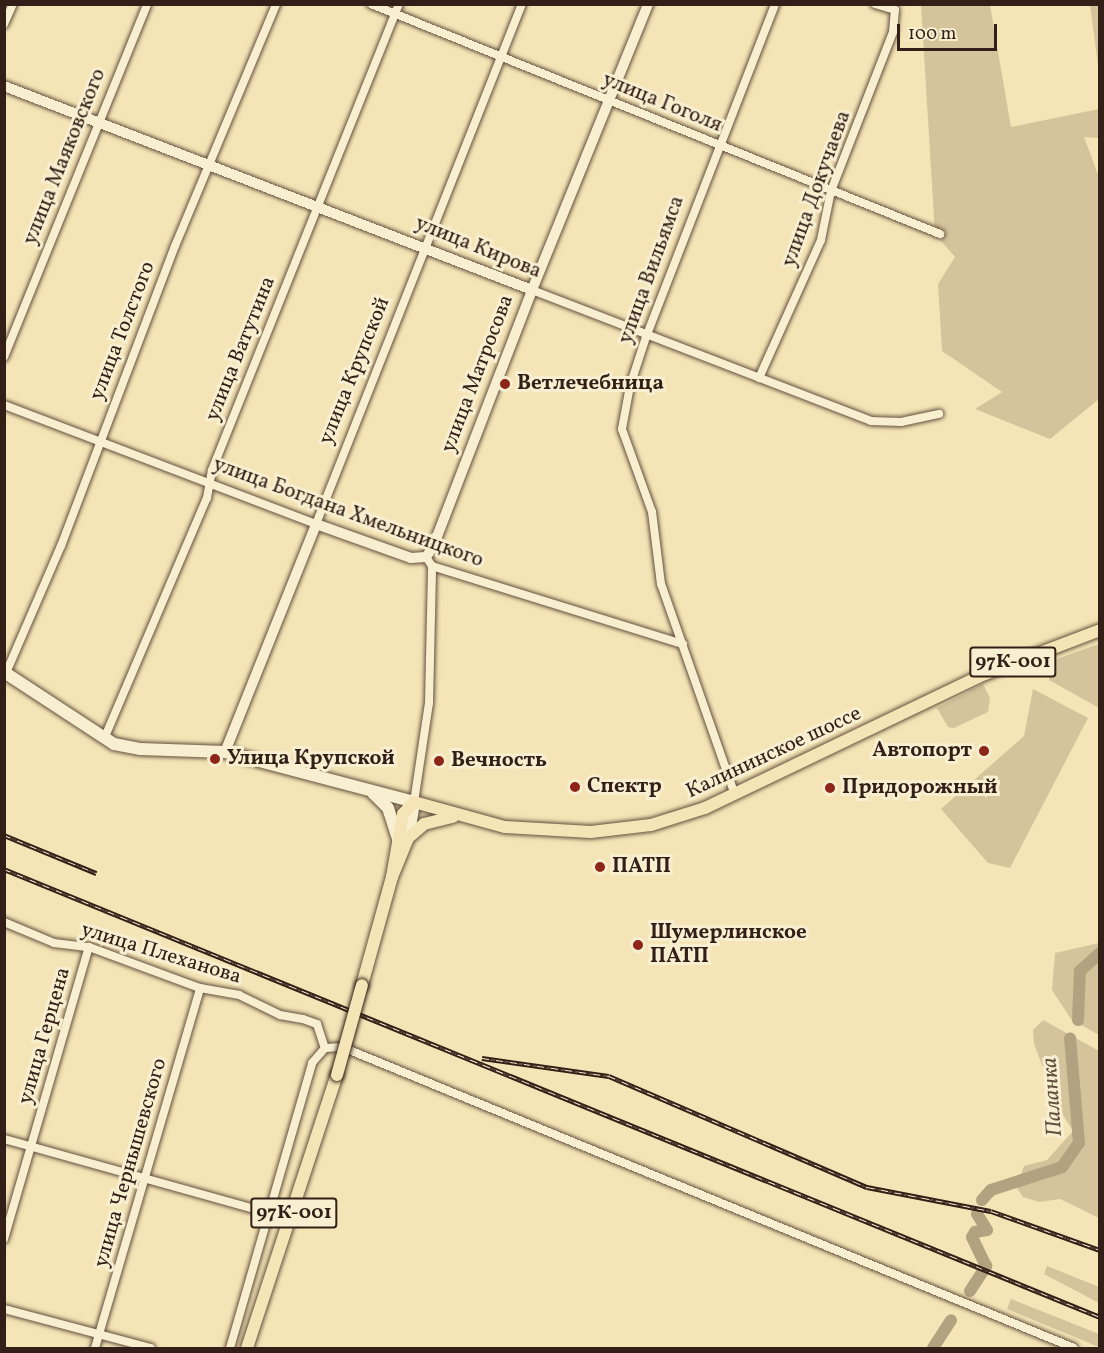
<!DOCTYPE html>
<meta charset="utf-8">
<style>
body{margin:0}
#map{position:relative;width:1104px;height:1353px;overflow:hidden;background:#f5e5b6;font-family:Vollkorn,serif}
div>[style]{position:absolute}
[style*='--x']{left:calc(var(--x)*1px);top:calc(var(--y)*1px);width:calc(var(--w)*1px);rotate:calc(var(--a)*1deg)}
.green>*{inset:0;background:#d4c39b}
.river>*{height:12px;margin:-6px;padding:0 6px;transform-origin:6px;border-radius:6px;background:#b3a280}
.roads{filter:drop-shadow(0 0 2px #64503f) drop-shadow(0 0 2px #64503f)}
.minor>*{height:8px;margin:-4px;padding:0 4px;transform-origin:4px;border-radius:4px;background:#f8eed0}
.tertiary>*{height:10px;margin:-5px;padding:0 5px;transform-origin:5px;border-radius:5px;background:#f8eed0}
.secondary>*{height:12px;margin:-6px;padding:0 6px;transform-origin:6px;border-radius:6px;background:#f8eed0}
.primary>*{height:12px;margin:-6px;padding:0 6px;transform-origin:6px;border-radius:6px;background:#f5e5b6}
.rail>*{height:4.5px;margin-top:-2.25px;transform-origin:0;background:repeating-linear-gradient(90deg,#f8eed0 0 7px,#331f17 0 14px);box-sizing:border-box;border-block:2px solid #331f17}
.bridges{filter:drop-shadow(0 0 2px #331f17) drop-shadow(0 0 2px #331f17)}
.primary-bridge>*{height:12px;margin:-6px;padding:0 6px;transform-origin:6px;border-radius:6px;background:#f5e5b6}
.dots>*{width:16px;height:16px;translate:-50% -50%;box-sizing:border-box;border:3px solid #f8eed0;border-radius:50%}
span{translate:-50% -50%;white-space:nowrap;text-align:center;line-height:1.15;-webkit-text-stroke:6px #f8eed0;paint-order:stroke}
.shield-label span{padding:2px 4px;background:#f8eed0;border:2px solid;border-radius:4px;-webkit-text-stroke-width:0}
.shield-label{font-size:20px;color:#331f17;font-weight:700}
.street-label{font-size:21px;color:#331f17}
.poi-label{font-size:21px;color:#331f17;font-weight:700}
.left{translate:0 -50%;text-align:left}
.right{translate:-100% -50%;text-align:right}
.water-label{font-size:22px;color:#604d3c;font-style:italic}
.frame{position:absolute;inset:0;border:6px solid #331f17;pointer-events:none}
.scale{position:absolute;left:897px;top:24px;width:100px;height:27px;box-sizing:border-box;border:3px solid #331f17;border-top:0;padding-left:8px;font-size:18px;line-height:21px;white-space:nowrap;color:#331f17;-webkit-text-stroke:4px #f8eed0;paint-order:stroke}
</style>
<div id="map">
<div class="green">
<div style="clip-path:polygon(921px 5px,990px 5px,1011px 127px,1099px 109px,1099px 138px,1084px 137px,1099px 177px,1099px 399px,1050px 439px,975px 409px,1002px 392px,942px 351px,938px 284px,955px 257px,935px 234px)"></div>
<div style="clip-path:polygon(1090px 5px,1099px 5px,1099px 72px)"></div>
<div style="clip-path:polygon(1099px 644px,1100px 644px,1099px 708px,1049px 680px,1051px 661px)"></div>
<div style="clip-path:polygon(983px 684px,990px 698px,988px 712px,954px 728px,948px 727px,937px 708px)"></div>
<div style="clip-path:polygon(1033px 689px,1088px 718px,1010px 868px,988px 863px,941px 809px,1024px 736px)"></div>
<div style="clip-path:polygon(1099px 943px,1100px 943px,1099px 1035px,1071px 1019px,1052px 990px,1055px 953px)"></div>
<div style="clip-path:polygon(1043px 1020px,1099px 1051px,1099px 1218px,1060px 1199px,1039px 1202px,1023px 1197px,1016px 1187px,1024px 1166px,1047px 1160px,1073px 1131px,1051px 1096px,1056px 1079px,1042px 1065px,1034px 1044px,1033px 1030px)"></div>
<div style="clip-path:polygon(1047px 1266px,1099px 1287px,1099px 1303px,1044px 1274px)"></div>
<div style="clip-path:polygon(1011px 1299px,1099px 1334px,1099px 1347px,1007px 1309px)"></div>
</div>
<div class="river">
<div style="--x:1078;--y:1020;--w:49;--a:-87.7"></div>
<div style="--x:1080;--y:971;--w:27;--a:-42"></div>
<div style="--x:982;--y:1200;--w:13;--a:-48"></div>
<div style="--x:991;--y:1190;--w:75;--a:-17.9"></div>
<div style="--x:1062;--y:1167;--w:29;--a:-55"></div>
<div style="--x:1079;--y:1143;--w:105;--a:-94.9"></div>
<div style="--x:970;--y:1291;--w:30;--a:-57"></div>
<div style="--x:986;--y:1266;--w:32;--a:-116"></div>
<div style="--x:972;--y:1237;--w:6;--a:-59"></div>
<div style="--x:975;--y:1232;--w:12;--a:-9"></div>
<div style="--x:987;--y:1230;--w:19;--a:-122"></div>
<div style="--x:933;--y:1348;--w:33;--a:-57"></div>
</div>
<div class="roads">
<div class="minor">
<div style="--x:371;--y:4;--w:614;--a:22.01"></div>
<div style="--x:4;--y:24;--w:22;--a:-66"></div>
<div style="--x:532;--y:290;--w:363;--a:21.1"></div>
<div style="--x:871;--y:421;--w:30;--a:2"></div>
<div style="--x:901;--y:422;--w:39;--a:-12"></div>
<div style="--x:4;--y:357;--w:381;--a:-67.9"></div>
<div style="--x:759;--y:378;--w:151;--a:-65.8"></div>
<div style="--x:821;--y:240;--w:50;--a:-78.5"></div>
<div style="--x:831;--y:191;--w:171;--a:-68.7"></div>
<div style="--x:893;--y:32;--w:22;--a:-85"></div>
<div style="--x:895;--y:10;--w:21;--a:-163"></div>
<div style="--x:4;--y:405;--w:334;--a:20.9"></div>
<div style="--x:316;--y:524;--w:559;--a:-68.39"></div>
<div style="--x:426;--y:557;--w:11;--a:56"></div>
<div style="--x:432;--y:566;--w:263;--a:17.3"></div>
<div style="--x:6;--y:673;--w:138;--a:-66.6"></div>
<div style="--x:61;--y:546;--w:321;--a:-69.2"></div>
<div style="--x:175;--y:246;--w:262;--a:-67.3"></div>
<div style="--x:104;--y:739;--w:262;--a:-66.9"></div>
<div style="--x:207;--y:498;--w:28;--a:-80"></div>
<div style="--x:212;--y:470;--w:502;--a:-68.14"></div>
<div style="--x:735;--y:795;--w:224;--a:-109.3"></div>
<div style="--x:661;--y:584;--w:73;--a:-97.1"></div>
<div style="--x:652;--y:512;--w:88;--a:-109.9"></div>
<div style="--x:622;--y:429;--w:44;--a:-79.5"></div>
<div style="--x:630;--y:386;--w:52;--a:-71.9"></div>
<div style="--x:646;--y:337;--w:357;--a:-68.8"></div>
<div style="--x:414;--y:802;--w:100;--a:-81.4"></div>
<div style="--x:429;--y:703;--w:137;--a:-88.7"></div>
<div style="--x:4;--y:922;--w:54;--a:22.8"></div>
<div style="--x:54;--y:943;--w:35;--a:7"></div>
<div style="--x:89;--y:947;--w:118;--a:20.3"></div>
<div style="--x:200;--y:988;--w:40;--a:10"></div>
<div style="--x:239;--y:995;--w:46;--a:26"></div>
<div style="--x:280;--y:1015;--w:23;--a:10"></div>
<div style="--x:303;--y:1019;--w:15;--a:20"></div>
<div style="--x:317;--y:1024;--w:25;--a:72"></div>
<div style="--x:325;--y:1048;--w:17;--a:-3"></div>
<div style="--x:342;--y:1047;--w:791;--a:22.35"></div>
<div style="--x:4;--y:1139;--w:275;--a:15.6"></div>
<div style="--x:4;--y:1239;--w:304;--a:-73.8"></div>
<div style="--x:4;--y:1309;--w:152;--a:14.9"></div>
<div style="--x:95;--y:1348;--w:375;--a:-73.7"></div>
<div style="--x:230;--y:1348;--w:297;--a:-73.9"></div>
<div style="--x:312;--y:1063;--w:20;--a:-49"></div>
</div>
<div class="tertiary">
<div style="--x:4;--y:86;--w:566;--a:21.12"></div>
<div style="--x:225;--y:752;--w:245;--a:-68.2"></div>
<div style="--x:316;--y:524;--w:101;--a:19.7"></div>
<div style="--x:411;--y:558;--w:15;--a:-4"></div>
<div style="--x:426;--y:557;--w:12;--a:-55"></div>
<div style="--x:433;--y:547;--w:275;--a:-68.9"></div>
<div style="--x:532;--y:290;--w:309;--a:-67.9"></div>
</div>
<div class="secondary">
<div style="--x:4;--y:672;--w:131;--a:33.2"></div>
<div style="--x:114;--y:744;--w:26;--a:11"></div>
<div style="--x:140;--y:749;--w:85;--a:2"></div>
<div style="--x:225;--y:752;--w:196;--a:14.8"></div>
<div style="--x:414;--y:802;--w:36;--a:99"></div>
<div style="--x:373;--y:793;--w:21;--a:45"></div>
<div style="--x:388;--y:808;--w:33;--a:72"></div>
</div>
<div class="primary">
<div style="--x:392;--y:877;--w:64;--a:-80.1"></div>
<div style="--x:403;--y:814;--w:16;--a:-47"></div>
<div style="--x:414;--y:802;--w:94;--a:15.4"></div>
<div style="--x:505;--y:827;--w:86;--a:3.3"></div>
<div style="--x:591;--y:832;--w:60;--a:-6.7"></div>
<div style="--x:651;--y:825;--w:57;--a:-17.5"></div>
<div style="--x:705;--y:808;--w:310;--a:-25.6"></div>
<div style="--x:985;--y:674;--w:123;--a:-20.9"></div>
<div style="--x:362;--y:985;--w:112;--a:-74.5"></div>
<div style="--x:392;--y:877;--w:42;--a:-67.7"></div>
<div style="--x:408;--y:838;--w:21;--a:-41"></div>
<div style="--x:424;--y:824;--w:30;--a:-14"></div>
<div style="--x:247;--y:1348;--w:287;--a:-71.8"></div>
</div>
</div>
<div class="rail">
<div style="--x:4;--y:835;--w:100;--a:22.4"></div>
<div style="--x:4;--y:869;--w:1184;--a:22.23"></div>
<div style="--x:482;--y:1058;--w:128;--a:8.1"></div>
<div style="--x:609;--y:1076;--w:281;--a:23.3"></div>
<div style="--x:867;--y:1187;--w:126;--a:11"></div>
<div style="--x:991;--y:1211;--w:116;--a:19.7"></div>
</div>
<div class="bridges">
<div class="primary-bridge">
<div style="--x:337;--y:1075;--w:93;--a:-74.5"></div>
</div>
</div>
<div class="dots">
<div style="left:505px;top:384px;background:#8f2418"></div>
<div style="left:984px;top:751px;background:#8f2418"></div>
<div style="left:215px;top:759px;background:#8f2418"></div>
<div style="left:439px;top:761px;background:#8f2418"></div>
<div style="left:575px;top:787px;background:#8f2418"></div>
<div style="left:830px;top:788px;background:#8f2418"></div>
<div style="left:600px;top:867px;background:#8f2418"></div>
<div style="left:638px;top:945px;background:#8f2418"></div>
</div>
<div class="shield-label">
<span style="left:1013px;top:662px">97К-001</span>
<span style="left:294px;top:1213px">97К-001</span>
</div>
<div class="street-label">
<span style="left:662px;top:103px;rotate:22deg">улица Гоголя</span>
<span style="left:65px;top:157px;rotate:-68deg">улица Маяковского</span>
<span style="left:817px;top:189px;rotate:-70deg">улица Докучаева</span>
<span style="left:478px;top:248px;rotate:22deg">улица Кирова</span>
<span style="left:652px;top:270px;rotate:-70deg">улица Вильямса</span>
<span style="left:123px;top:331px;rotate:-69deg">улица Толстого</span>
<span style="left:241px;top:349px;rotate:-68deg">улица Ватутина</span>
<span style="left:355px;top:371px;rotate:-68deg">улица Крупской</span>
<span style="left:478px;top:374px;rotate:-69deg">улица Матросова</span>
<span style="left:348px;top:513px;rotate:20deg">улица Богдана Хмельницкого</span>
<span style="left:774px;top:753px;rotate:-25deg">Калининское шоссе</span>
<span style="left:161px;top:954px;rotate:17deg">улица Плеханова</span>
<span style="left:45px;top:1036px;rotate:-74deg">улица Герцена</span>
<span style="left:131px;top:1163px;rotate:-74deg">улица Чернышевского</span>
</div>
<div class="poi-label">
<span class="left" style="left:517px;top:384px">Ветлечебница</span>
<span class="right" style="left:972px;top:751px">Автопорт</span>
<span class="left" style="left:227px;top:759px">Улица Крупской</span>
<span class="left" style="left:451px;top:761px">Вечность</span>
<span class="left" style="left:587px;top:787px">Спектр</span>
<span class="left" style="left:842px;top:788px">Придорожный</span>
<span class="left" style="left:612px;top:867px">ПАТП</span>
<span class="left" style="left:650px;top:945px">Шумерлинское<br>ПАТП</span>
</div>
<div class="water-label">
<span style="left:1053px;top:1097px;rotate:-94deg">Паланка</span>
</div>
<div class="frame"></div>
<div class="scale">100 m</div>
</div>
